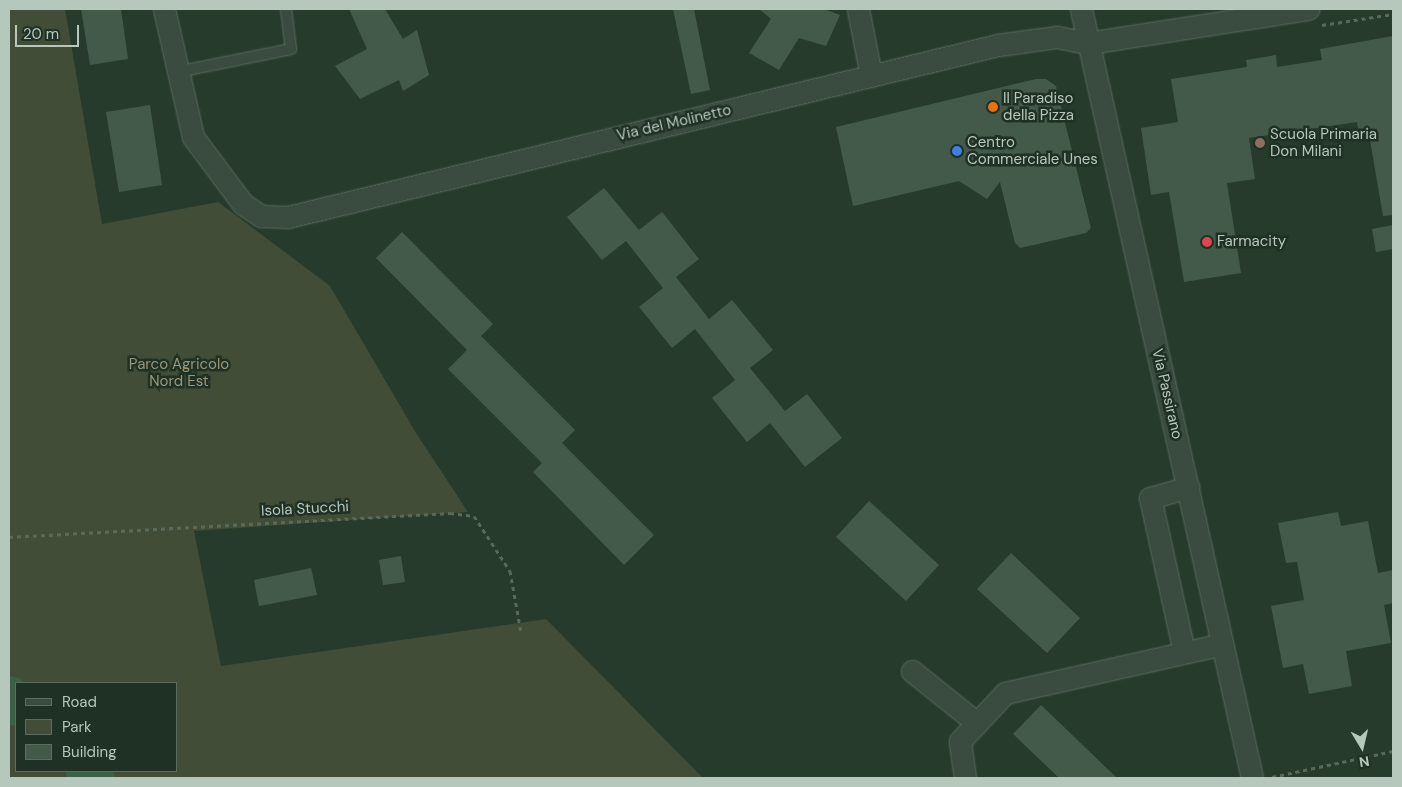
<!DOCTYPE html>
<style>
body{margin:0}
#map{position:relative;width:1402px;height:787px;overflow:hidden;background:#263b2c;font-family:"DM Sans",sans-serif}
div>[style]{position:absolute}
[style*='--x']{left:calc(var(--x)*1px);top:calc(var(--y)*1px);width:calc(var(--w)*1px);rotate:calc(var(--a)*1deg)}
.green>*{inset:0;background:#414d36}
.river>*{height:39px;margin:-19.5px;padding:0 19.5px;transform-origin:19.5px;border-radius:19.5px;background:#3c6046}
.building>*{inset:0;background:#435a4a}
.path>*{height:3px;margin-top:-1.5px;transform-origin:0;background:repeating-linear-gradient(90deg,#596957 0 4px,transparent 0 8px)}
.roads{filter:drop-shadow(0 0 1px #5b6c60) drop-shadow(0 0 1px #5b6c60)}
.service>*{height:10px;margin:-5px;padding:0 5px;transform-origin:5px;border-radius:5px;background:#3a4b3f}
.minor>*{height:21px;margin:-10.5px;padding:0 10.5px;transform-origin:10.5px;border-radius:10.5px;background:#3a4b3f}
.dots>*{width:14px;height:14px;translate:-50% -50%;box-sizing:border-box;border:2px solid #1f3024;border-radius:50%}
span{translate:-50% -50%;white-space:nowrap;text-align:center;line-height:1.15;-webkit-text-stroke:5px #1f3024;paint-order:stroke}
.poi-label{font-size:15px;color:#b6c7bb}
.left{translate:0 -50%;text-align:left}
.street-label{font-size:15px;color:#b6c7bb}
.park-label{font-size:15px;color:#9a9777}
.frame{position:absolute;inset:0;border:10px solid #b6c7bb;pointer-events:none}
.legend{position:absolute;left:15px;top:682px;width:162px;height:90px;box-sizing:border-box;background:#1f3024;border:1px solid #5b6c60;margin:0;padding:6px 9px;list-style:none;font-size:15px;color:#b6c7bb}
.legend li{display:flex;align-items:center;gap:10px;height:25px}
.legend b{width:25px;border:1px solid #5b6c60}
.north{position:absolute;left:1337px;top:722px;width:50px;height:50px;-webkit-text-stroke:4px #1f3024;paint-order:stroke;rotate:171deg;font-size:14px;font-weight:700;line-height:20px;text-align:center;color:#b6c7bb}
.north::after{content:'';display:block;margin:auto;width:18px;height:22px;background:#b6c7bb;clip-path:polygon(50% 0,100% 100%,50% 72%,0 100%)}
.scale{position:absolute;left:15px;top:25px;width:64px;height:22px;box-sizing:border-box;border:2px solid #b6c7bb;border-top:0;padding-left:6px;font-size:15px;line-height:18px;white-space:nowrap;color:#b6c7bb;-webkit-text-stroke:4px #1f3024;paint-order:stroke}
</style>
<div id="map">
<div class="green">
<div style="clip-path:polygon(evenodd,9px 9px,65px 9px,102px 224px,218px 202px,330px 286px,416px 433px,468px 512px,194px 531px,221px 666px,546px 619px,703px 778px,9px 778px,9px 9px,16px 683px,176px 683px,176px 771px,16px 771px,16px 683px)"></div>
</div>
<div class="river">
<div style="--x:9;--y:695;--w:13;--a:58"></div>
<div style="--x:85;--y:771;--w:12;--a:35"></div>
</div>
<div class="building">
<div style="clip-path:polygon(81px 9px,121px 9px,128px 59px,90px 65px)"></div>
<div style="clip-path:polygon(349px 9px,385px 9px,403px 39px,417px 30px,429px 75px,403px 91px,399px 80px,360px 99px,335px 66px,367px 49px)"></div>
<div style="clip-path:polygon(673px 9px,694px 9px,710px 90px,691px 94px)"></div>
<div style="clip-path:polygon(759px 9px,824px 9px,840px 15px,826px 46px,799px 38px,779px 70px,749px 53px,771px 19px)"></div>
<div style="clip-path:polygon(1393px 36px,1393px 215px,1383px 216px,1369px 134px,1359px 136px,1357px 122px,1249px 138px,1255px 179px,1227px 183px,1241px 273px,1184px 282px,1169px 192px,1151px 195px,1141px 128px,1178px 122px,1171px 79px,1247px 67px,1246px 60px,1276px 55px,1277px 67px,1322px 60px,1320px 49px)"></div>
<div style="clip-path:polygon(1036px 79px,1046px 79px,1056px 86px,1091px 228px,1086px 233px,1020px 248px,1015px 243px,1000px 182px,987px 199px,959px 181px,853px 206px,836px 127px)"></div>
<div style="clip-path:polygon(150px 105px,162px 185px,119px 192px,106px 112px)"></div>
<div style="clip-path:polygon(604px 188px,639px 230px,662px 212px,699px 259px,676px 277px,709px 319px,732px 300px,773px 350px,750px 368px,785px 411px,807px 394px,842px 438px,805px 467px,770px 423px,747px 442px,712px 398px,735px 380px,695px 329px,672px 348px,639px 307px,663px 288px,626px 241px,602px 260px,567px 217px)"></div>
<div style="clip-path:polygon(1393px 225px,1393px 249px,1376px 252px,1372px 229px)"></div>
<div style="clip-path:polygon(402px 232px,493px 324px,481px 336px,575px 430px,562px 443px,654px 535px,624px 565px,533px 472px,542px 463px,448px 369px,467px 350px,376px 258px)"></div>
<div style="clip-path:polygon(869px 501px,939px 565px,906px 601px,836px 537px)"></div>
<div style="clip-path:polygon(1338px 512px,1341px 526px,1368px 521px,1378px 573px,1393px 570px,1393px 603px,1384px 605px,1391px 643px,1346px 651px,1352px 686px,1309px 694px,1303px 664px,1283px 668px,1271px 606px,1304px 600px,1297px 562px,1286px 563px,1278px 523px)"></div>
<div style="clip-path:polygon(1011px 553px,1080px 618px,1047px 653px,977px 589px)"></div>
<div style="clip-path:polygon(401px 556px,405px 582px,383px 585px,379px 560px)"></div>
<div style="clip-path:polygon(311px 568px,317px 595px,259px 606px,254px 580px)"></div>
<div style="clip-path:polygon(1041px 705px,1117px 778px,1059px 778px,1013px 734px)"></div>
</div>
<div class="path">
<div style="--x:1322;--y:25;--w:72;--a:-8.8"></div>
<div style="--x:9;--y:537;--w:442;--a:-3.1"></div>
<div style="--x:450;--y:513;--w:24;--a:7"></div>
<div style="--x:474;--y:516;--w:66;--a:56.8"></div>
<div style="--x:510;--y:571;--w:62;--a:79.8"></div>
<div style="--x:1272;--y:777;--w:124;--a:-12.1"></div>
</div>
<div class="roads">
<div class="service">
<div style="--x:177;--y:72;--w:116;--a:-11.4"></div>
<div style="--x:291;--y:49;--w:40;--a:-97.1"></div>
</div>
<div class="minor">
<div style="--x:164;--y:9;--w:131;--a:77.2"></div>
<div style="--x:193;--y:137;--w:84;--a:53.3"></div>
<div style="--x:243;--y:204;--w:22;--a:34"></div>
<div style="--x:261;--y:216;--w:27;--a:2"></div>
<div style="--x:288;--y:217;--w:731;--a:-13.62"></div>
<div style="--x:998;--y:45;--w:60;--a:-7.7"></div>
<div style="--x:1057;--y:37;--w:32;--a:11"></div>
<div style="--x:1088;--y:43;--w:223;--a:-8.8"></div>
<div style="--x:858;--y:9;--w:68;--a:79"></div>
<div style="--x:1081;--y:9;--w:788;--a:77.46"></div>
<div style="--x:1184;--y:652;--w:158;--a:-102.4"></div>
<div style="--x:1150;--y:498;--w:40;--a:-16"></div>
<div style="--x:912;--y:671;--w:83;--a:38.7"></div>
<div style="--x:965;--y:778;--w:37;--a:-98"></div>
<div style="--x:960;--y:741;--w:66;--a:-46.8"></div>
<div style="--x:1005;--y:693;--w:222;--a:-12.7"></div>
</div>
</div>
<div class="dots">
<div style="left:993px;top:107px;background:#e8710a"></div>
<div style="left:1260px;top:143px;background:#8d6e63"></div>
<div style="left:957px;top:151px;background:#3f7fe0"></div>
<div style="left:1207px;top:242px;background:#e0444e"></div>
</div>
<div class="poi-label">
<span class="left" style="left:1003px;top:107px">Il Paradiso<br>della Pizza</span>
<span class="left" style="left:1270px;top:143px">Scuola Primaria<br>Don Milani</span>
<span class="left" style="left:967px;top:151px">Centro<br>Commerciale Unes</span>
<span class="left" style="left:1217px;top:242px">Farmacity</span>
</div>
<div class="street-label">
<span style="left:674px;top:123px;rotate:-13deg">Via del Molinetto</span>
<span style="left:1167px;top:394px;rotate:77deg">Via Passirano</span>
<span style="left:305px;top:509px;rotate:-3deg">Isola Stucchi</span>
</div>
<div class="park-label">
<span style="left:179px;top:373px">Parco Agricolo<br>Nord Est</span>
</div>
<div class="frame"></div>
<ul class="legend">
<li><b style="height:6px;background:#3a4b3f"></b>Road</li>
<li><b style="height:14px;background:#414d36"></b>Park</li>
<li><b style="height:14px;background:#435a4a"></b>Building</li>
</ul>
<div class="north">N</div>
<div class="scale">20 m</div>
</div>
